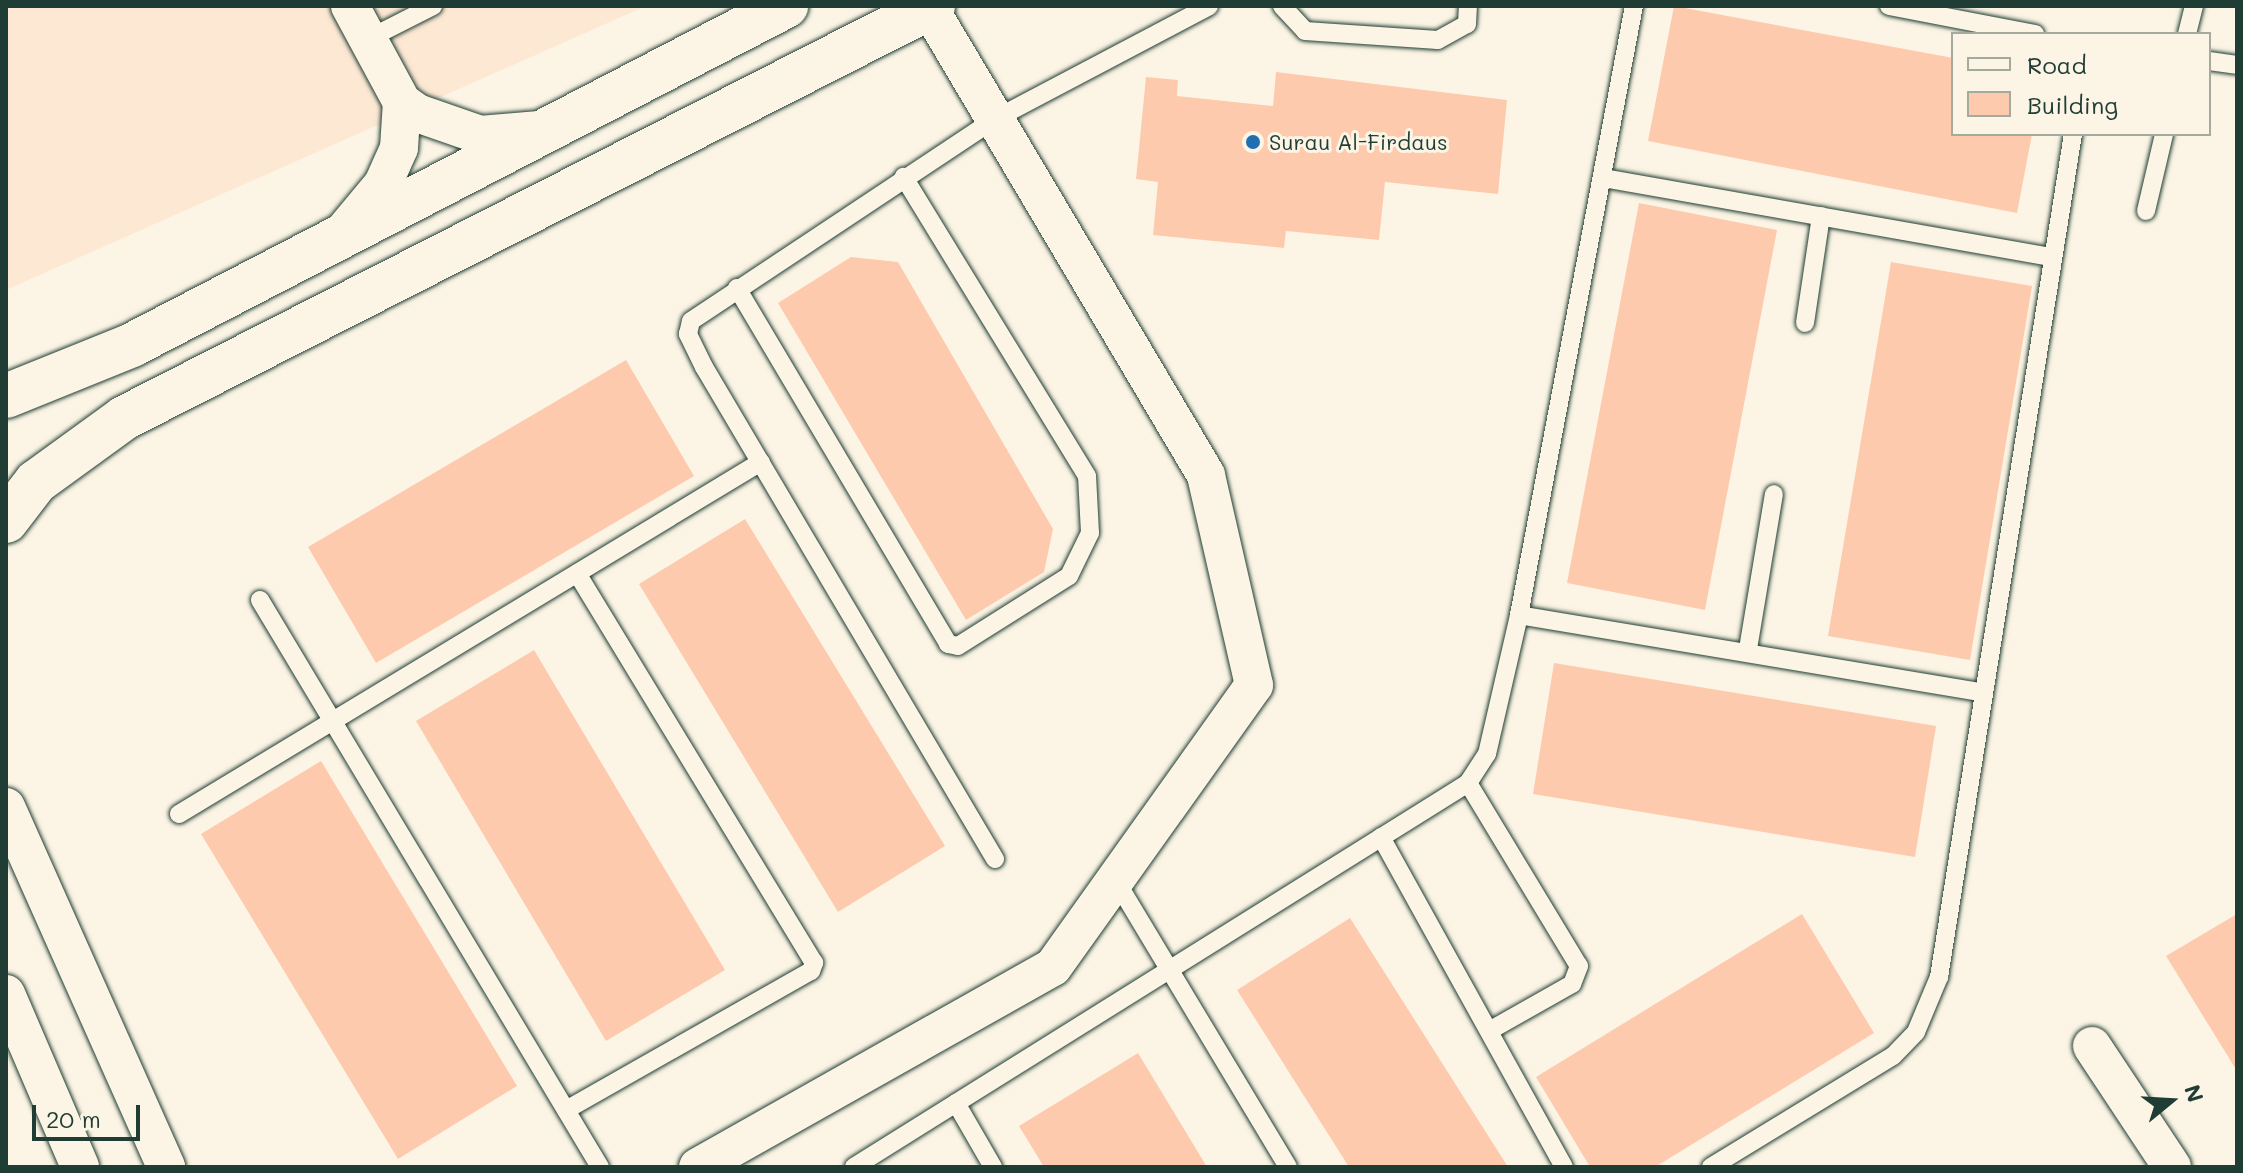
<!DOCTYPE html>
<style>
body{margin:0}
#map{position:relative;width:2243px;height:1173px;overflow:hidden;background:#fcf5e5;font-family:Mali,sans-serif}
div>[style]{position:absolute}
[style*='--x']{left:calc(var(--x)*1px);top:calc(var(--y)*1px);width:calc(var(--w)*1px);rotate:calc(var(--a)*1deg)}
.built>*{inset:0;background:#fde8d4}
.building>*{inset:0;background:#fecaae}
.roads{filter:drop-shadow(0 0 2px #1f3d34) drop-shadow(0 0 2px #1f3d34)}
.service>*{height:18px;margin:-9px;padding:0 9px;transform-origin:9px;border-radius:9px;background:#fcf5e5}
.minor>*{height:38px;margin:-19px;padding:0 19px;transform-origin:19px;border-radius:19px;background:#fcf5e5}
.secondary>*{height:44px;margin:-22px;padding:0 22px;transform-origin:22px;border-radius:22px;background:#fcf5e5}
.dots>*{width:22px;height:22px;translate:-50% -50%;box-sizing:border-box;border:4px solid #fcf5e5;border-radius:50%}
span{translate:-50% -50%;white-space:nowrap;text-align:center;line-height:1.15;-webkit-text-stroke:6px #fcf5e5;paint-order:stroke}
.poi-label{font-size:22px;color:#1f3d34}
.left{translate:0 -50%;text-align:left}
.frame{position:absolute;inset:0;border:8px solid #1f3d34;pointer-events:none}
.legend{position:absolute;left:1951px;top:32px;width:260px;height:104px;box-sizing:border-box;background:#fcf5e5;border:2px solid #a4ab9e;margin:0;padding:10px 14px;list-style:none;font-size:24px;color:#1f3d34}
.legend li{display:flex;align-items:center;gap:16px;height:40px}
.legend b{width:40px;border:2px solid #a4ab9e}
.north{position:absolute;left:2131px;top:1061px;width:80px;height:80px;-webkit-text-stroke:6px #fcf5e5;paint-order:stroke;rotate:72deg;font-size:22px;font-weight:700;line-height:32px;text-align:center;color:#1f3d34}
.north::after{content:'';display:block;margin:auto;width:28px;height:36px;background:#1f3d34;clip-path:polygon(50% 0,100% 100%,50% 72%,0 100%)}
.scale{position:absolute;left:32px;top:1105px;width:108px;height:36px;box-sizing:border-box;border:4px solid #1f3d34;border-top:0;padding-left:10px;font-size:24px;line-height:28px;white-space:nowrap;color:#1f3d34;-webkit-text-stroke:6px #fcf5e5;paint-order:stroke}
</style>
<div id="map">
<div class="built">
<div style="clip-path:polygon(6px 6px,646px 6px,6px 290px)"></div>
</div>
<div class="building">
<div style="clip-path:polygon(1674px 6px,1953px 58px,1953px 134px,2032px 134px,2017px 213px,1648px 141px)"></div>
<div style="clip-path:polygon(1276px 72px,1507px 100px,1498px 194px,1385px 182px,1379px 240px,1286px 231px,1284px 248px,1153px 235px,1158px 182px,1136px 179px,1146px 77px,1178px 80px,1177px 96px,1273px 106px)"></div>
<div style="clip-path:polygon(1639px 203px,1777px 230px,1705px 610px,1567px 583px)"></div>
<div style="clip-path:polygon(851px 257px,898px 262px,1053px 529px,1044px 572px,966px 620px,778px 303px)"></div>
<div style="clip-path:polygon(1891px 262px,2032px 286px,1970px 660px,1828px 636px)"></div>
<div style="clip-path:polygon(626px 360px,694px 476px,376px 663px,308px 547px)"></div>
<div style="clip-path:polygon(745px 519px,945px 846px,838px 912px,639px 584px)"></div>
<div style="clip-path:polygon(534px 650px,725px 970px,606px 1041px,416px 721px)"></div>
<div style="clip-path:polygon(1554px 663px,1936px 726px,1915px 857px,1533px 794px)"></div>
<div style="clip-path:polygon(321px 761px,517px 1086px,398px 1159px,201px 834px)"></div>
<div style="clip-path:polygon(1802px 914px,1874px 1033px,1655px 1167px,1590px 1167px,1536px 1077px)"></div>
<div style="clip-path:polygon(2237px 914px,2237px 1071px,2166px 956px)"></div>
<div style="clip-path:polygon(1350px 918px,1508px 1167px,1349px 1167px,1237px 990px)"></div>
<div style="clip-path:polygon(1138px 1053px,1207px 1167px,1044px 1167px,1019px 1126px)"></div>
</div>
<div class="roads">
<div class="service">
<div style="--x:1282;--y:6;--w:34;--a:47"></div>
<div style="--x:1305;--y:31;--w:133;--a:3.9"></div>
<div style="--x:1438;--y:40;--w:33;--a:-29"></div>
<div style="--x:1467;--y:24;--w:18;--a:-87"></div>
<div style="--x:1889;--y:6;--w:149;--a:10.9"></div>
<div style="--x:2187;--y:34;--w:29;--a:-76"></div>
<div style="--x:368;--y:39;--w:73;--a:-26.9"></div>
<div style="--x:2209;--y:61;--w:28;--a:8"></div>
<div style="--x:1603;--y:178;--w:455;--a:10"></div>
<div style="--x:2146;--y:211;--w:79;--a:-76.8"></div>
<div style="--x:737;--y:288;--w:414;--a:59.3"></div>
<div style="--x:948;--y:644;--w:10;--a:11"></div>
<div style="--x:958;--y:646;--w:131;--a:-32.2"></div>
<div style="--x:1069;--y:576;--w:48;--a:-64"></div>
<div style="--x:1090;--y:533;--w:57;--a:-93"></div>
<div style="--x:1087;--y:476;--w:351;--a:-121.5"></div>
<div style="--x:1805;--y:323;--w:108;--a:-81.5"></div>
<div style="--x:260;--y:600;--w:661;--a:59.05"></div>
<div style="--x:1519;--y:615;--w:471;--a:9.5"></div>
<div style="--x:1748;--y:649;--w:157;--a:-80.5"></div>
<div style="--x:1468;--y:783;--w:214;--a:58.8"></div>
<div style="--x:1579;--y:966;--w:19;--a:111"></div>
<div style="--x:1572;--y:984;--w:95;--a:150.5"></div>
<div style="--x:179;--y:814;--w:680;--a:-31.17"></div>
<div style="--x:1381;--y:837;--w:377;--a:61"></div>
<div style="--x:995;--y:859;--w:572;--a:-120.6"></div>
<div style="--x:704;--y:367;--w:37;--a:-116"></div>
<div style="--x:688;--y:334;--w:13;--a:-77"></div>
<div style="--x:691;--y:321;--w:365;--a:-33.6"></div>
<div style="--x:995;--y:119;--w:242;--a:-27.8"></div>
<div style="--x:1118;--y:884;--w:330;--a:59"></div>
<div style="--x:956;--y:1103;--w:74;--a:60"></div>
<div style="--x:566;--y:1110;--w:282;--a:-29.6"></div>
<div style="--x:811;--y:971;--w:9;--a:-69"></div>
<div style="--x:814;--y:963;--w:456;--a:-121.3"></div>
<div style="--x:854;--y:1167;--w:724;--a:-32.02"></div>
<div style="--x:1468;--y:783;--w:35;--a:-57"></div>
<div style="--x:1487;--y:754;--w:143;--a:-77"></div>
<div style="--x:1519;--y:615;--w:620;--a:-79.31"></div>
<div style="--x:1711;--y:1167;--w:213;--a:-31.4"></div>
<div style="--x:1893;--y:1056;--w:33;--a:-46"></div>
<div style="--x:1916;--y:1032;--w:60;--a:-67.3"></div>
<div style="--x:1939;--y:977;--w:854;--a:-80.97"></div>
</div>
<div class="minor">
<div style="--x:350;--y:6;--w:109;--a:61.6"></div>
<div style="--x:402;--y:102;--w:19;--a:36"></div>
<div style="--x:417;--y:113;--w:67;--a:19.2"></div>
<div style="--x:480;--y:135;--w:60;--a:-4.8"></div>
<div style="--x:344;--y:231;--w:61;--a:-50.3"></div>
<div style="--x:383;--y:184;--w:39;--a:-66"></div>
<div style="--x:399;--y:148;--w:46;--a:-86.3"></div>
<div style="--x:6;--y:807;--w:394;--a:66"></div>
<div style="--x:6;--y:994;--w:188;--a:66.8"></div>
<div style="--x:2092;--y:1046;--w:145;--a:56.5"></div>
<div style="--x:698;--y:1167;--w:407;--a:-29.4"></div>
<div style="--x:1053;--y:967;--w:346;--a:-54.5"></div>
<div style="--x:1254;--y:685;--w:215;--a:-102.9"></div>
<div style="--x:1206;--y:475;--w:543;--a:-120.67"></div>
</div>
<div class="secondary">
<div style="--x:6;--y:396;--w:136;--a:-22"></div>
<div style="--x:132;--y:345;--w:737;--a:-27.4"></div>
<div style="--x:6;--y:521;--w:49;--a:-52.4"></div>
<div style="--x:36;--y:482;--w:109;--a:-36"></div>
<div style="--x:124;--y:418;--w:908;--a:-26.99"></div>
</div>
</div>
<div class="dots">
<div style="left:1253px;top:142px;background:#1f6fb2"></div>
</div>
<div class="poi-label">
<span class="left" style="left:1269px;top:142px">Surau Al-Firdaus</span>
</div>
<div class="frame"></div>
<ul class="legend">
<li><b style="height:10px;background:#fcf5e5"></b>Road</li>
<li><b style="height:22px;background:#fecaae"></b>Building</li>
</ul>
<div class="north">N</div>
<div class="scale">20 m</div>
</div>
